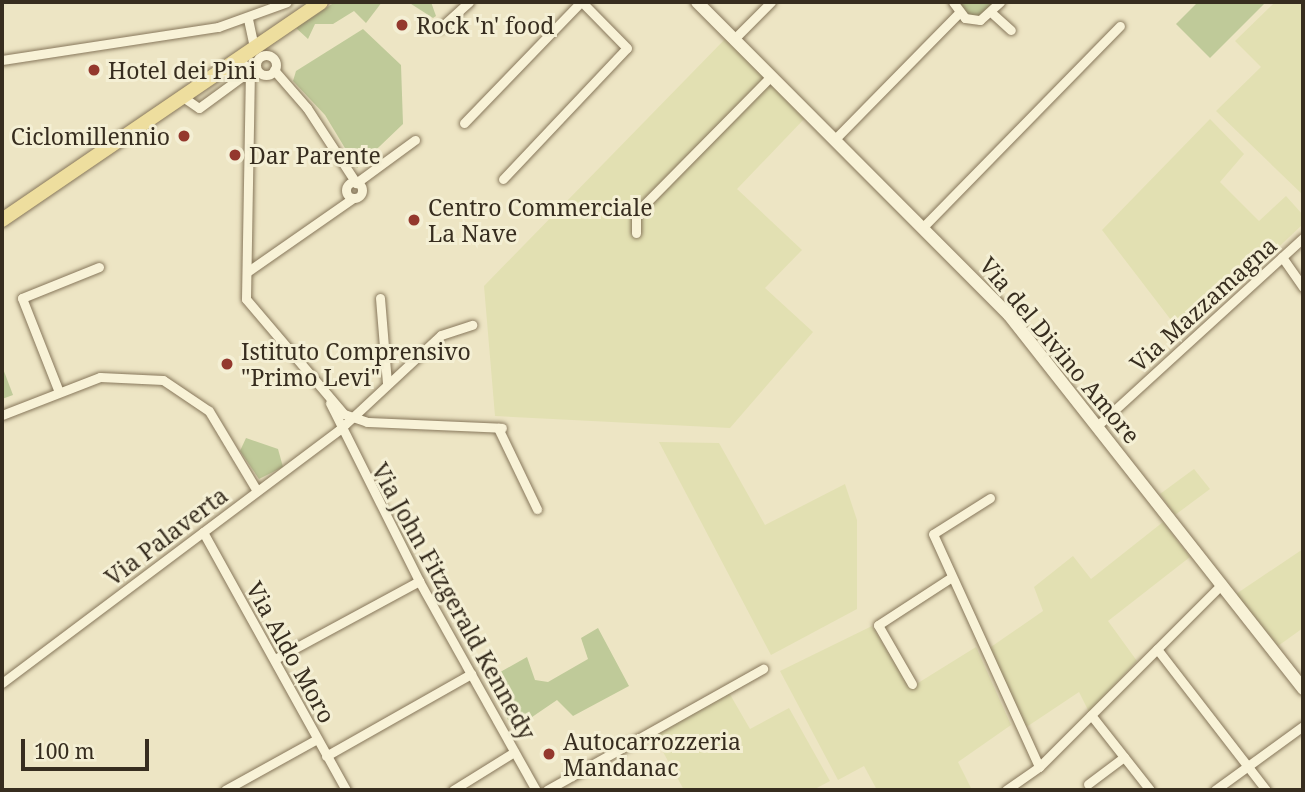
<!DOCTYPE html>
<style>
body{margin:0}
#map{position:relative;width:1305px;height:792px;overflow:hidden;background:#ede5c4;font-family:"Noto Serif",serif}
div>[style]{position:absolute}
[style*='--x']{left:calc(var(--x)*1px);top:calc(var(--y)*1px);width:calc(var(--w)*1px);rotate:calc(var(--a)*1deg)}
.farmland>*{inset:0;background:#e2e0b2}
.green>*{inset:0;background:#bfca99}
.roads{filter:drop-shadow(0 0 2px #87775b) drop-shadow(0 0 2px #87775b)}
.street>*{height:9px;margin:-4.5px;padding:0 4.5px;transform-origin:4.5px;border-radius:4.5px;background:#f8f2d7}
.street>.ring{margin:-4.5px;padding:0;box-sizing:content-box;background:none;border:9px solid #f8f2d7;border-radius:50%}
.secondary>*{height:12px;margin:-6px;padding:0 6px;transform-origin:6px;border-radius:6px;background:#f8f2d7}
.primary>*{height:14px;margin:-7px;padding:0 7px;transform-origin:7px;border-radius:7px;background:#eede9e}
.dots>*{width:19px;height:19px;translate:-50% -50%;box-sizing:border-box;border:4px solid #f4efd4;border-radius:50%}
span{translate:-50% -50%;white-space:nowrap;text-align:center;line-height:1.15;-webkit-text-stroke:6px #f4efd4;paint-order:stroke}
.poi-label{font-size:23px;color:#372d1f}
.left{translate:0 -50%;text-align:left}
.right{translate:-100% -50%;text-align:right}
.street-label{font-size:23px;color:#372d1f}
.frame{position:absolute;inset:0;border:4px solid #372d1f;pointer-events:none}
.scale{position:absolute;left:21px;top:739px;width:128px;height:32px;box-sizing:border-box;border:4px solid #372d1f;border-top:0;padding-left:9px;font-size:21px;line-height:24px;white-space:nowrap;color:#372d1f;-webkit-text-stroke:5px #f4efd4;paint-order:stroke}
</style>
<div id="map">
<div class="farmland">
<div style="clip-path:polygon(1275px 2px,1303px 2px,1303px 195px,1216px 111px,1261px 67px,1235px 41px)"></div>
<div style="clip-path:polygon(727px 37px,805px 118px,737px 189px,802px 250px,765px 288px,813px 332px,730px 428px,495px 416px,484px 286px)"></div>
<div style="clip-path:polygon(1210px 119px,1244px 154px,1220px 182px,1259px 221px,1286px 196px,1303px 215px,1303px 224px,1184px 337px,1102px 230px)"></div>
<div style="clip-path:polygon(659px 442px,719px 443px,765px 525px,845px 484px,857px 520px,857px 609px,771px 655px)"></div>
<div style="clip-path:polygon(1194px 469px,1210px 489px,1175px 515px,1160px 494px)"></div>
<div style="clip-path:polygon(1163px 522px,1190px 557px,1108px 621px,1137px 661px,1089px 712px,1079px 692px,1025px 728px,988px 649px,1043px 611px,1034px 587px,1073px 556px,1091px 579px)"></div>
<div style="clip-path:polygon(1303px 549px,1303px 628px,1278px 646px,1236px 594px)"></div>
<div style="clip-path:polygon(872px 626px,910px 688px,976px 647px,1011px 725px,958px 762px,972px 790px,877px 790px,864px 766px,838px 780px,780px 671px)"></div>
<div style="clip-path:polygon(728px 691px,750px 729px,789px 708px,830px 781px,813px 790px,684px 790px,652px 732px)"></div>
</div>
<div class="green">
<div style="clip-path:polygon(335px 2px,382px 2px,366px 23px,354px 11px,333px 24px,315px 24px,308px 39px,296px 28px)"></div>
<div style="clip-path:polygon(408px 2px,431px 2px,436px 16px,433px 18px)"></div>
<div style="clip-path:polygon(957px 2px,995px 2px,981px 16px,968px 15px)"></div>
<div style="clip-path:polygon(1198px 2px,1266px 2px,1210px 58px,1176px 24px)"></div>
<div style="clip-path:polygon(363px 29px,401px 65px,403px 124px,357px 168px,325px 115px,293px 81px,296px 71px)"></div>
<div style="clip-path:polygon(2px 366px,13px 395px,2px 399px)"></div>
<div style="clip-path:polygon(246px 438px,278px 449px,283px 467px,259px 479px,240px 451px)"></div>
<div style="clip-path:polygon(598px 628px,629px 686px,573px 716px,557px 700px,513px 730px,488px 679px,527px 657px,535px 680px,548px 682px,588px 659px,581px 638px)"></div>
</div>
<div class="roads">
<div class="street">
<div style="--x:953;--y:2;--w:20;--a:53"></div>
<div style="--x:965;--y:18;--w:15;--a:8"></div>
<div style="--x:980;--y:20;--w:27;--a:-42"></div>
<div style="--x:993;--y:14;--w:24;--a:42"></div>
<div style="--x:248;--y:19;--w:29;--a:78"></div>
<div style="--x:440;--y:28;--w:39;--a:-42"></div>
<div style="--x:735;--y:38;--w:51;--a:-45"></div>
<div class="ring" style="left:256px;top:55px;width:11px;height:11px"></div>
<div style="--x:237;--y:59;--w:16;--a:38"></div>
<div style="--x:250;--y:69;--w:230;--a:91"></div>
<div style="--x:246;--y:299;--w:151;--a:49.6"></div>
<div style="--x:344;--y:414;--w:24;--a:19"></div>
<div style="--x:367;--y:422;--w:135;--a:2.5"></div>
<div style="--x:2;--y:60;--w:219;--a:-8.7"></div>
<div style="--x:218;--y:27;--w:73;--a:-19.9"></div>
<div style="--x:274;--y:70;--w:50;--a:49"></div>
<div style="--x:307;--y:108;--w:90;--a:56.8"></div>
<div style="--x:356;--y:183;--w:73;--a:-36.1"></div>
<div style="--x:183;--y:97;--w:19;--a:35"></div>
<div style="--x:199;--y:108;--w:51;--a:-36.2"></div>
<div style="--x:464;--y:123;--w:168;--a:-46"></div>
<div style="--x:835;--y:139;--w:177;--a:-45.5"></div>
<div style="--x:503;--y:179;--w:180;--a:-46.6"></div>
<div style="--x:627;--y:48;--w:64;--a:-134.4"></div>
<div class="ring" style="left:346px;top:182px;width:7px;height:7px"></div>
<div style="--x:924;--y:226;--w:280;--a:-45.6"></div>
<div style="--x:636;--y:233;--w:20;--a:-90"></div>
<div style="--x:636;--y:213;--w:192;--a:-45.4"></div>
<div style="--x:1282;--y:257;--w:37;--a:55"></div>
<div style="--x:247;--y:272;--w:129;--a:-34.9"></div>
<div style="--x:380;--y:298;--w:85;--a:85.3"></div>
<div style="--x:59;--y:392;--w:101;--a:-111.5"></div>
<div style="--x:22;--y:298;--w:83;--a:-21.9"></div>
<div style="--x:330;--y:403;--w:199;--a:63.4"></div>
<div style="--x:419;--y:581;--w:240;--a:60.8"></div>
<div style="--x:2;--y:415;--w:105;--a:-21.2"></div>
<div style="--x:100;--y:377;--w:63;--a:2.7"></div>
<div style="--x:163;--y:380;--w:55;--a:34"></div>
<div style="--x:209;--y:411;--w:93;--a:59"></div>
<div style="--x:1097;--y:426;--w:279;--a:-42.4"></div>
<div style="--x:498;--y:428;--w:90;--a:64.3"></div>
<div style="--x:990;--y:498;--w:67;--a:147.7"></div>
<div style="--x:933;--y:534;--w:256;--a:65.5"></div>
<div style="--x:203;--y:532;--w:295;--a:61"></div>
<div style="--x:1157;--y:649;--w:178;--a:52.3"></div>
<div style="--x:275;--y:659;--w:164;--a:-28.4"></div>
<div style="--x:2;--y:683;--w:421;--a:-36.9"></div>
<div style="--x:339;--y:430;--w:139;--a:-43"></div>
<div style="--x:441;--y:335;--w:33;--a:-18"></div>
<div style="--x:912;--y:684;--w:68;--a:-120"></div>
<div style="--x:878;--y:625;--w:88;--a:-33"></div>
<div style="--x:1091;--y:715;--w:95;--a:51.8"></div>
<div style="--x:326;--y:756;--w:167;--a:-29.5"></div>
<div style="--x:1088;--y:784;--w:45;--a:-36.9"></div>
<div style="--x:225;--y:790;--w:105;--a:-29"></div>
<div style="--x:453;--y:790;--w:72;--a:-31.9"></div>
<div style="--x:547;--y:790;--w:248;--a:-29.3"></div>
<div style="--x:1006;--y:790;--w:40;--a:-34.9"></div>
<div style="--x:1039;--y:767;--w:259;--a:-45"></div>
<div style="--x:1215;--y:790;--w:109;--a:-36"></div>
</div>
<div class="secondary">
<div style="--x:697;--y:2;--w:442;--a:45.1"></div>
<div style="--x:1009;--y:315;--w:476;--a:51.8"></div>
</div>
<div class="primary">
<div style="--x:2;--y:220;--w:386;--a:-34.3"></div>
</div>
</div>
<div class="dots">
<div style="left:402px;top:25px;background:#94382d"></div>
<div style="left:94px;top:70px;background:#94382d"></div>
<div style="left:184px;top:136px;background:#94382d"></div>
<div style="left:235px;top:155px;background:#94382d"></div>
<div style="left:414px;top:220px;background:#94382d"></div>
<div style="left:227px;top:364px;background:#94382d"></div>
<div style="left:549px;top:754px;background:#94382d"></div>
</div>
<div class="poi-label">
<span class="left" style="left:416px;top:25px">Rock 'n' food</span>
<span class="left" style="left:108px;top:70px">Hotel dei Pini</span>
<span class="right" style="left:170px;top:136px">Ciclomillennio</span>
<span class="left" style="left:249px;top:155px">Dar Parente</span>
<span class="left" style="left:428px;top:220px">Centro Commerciale<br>La Nave</span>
<span class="left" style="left:241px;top:364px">Istituto Comprensivo<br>"Primo Levi"</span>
<span class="left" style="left:563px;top:754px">Autocarrozzeria<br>Mandanac</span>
</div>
<div class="street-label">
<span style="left:1203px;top:304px;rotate:-42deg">Via Mazzamagna</span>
<span style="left:1060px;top:350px;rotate:50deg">Via del Divino Amore</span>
<span style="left:166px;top:536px;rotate:-37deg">Via Palaverta</span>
<span style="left:454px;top:601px;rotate:61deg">Via John Fitzgerald Kennedy</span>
<span style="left:291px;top:652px;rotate:61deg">Via Aldo Moro</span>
</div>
<div class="frame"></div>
<div class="scale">100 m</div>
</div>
